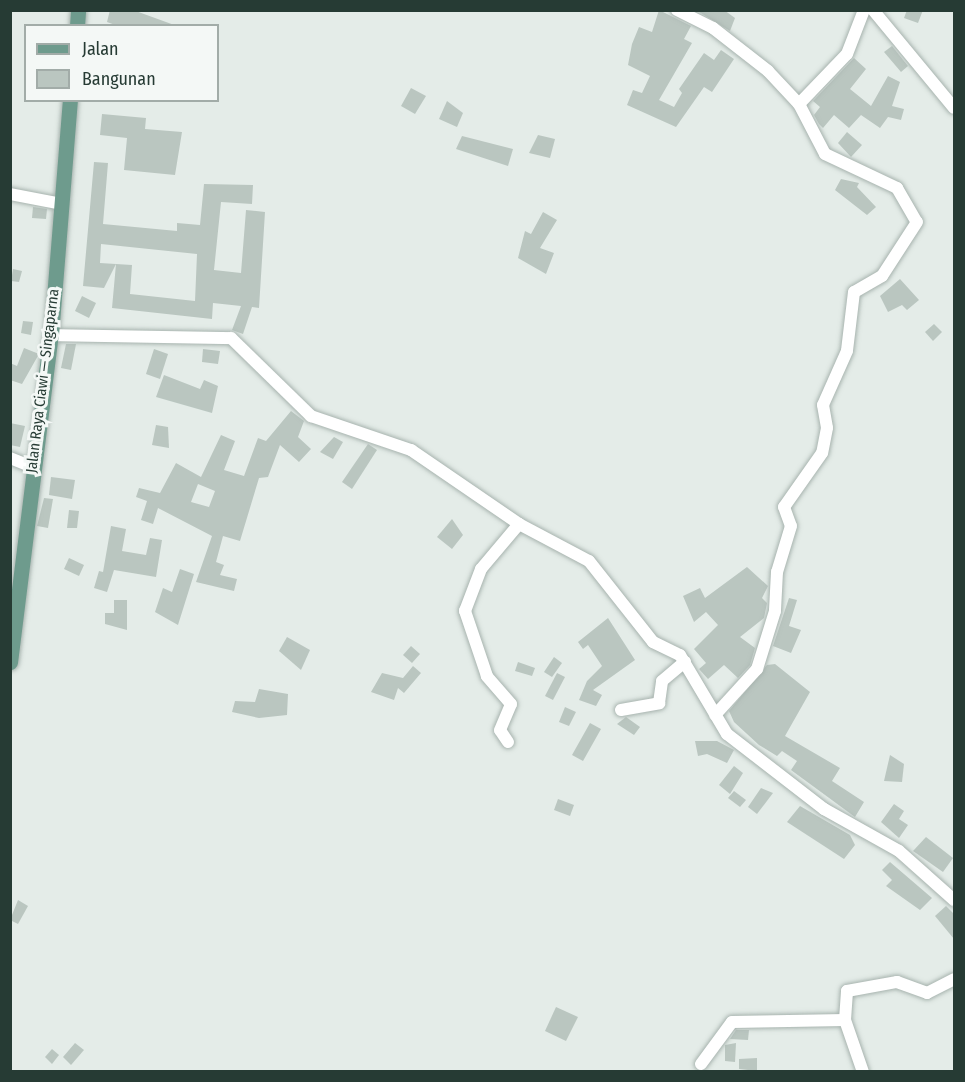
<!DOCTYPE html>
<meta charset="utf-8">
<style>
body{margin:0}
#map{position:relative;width:965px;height:1082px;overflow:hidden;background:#e4ece8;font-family:"Fira Sans Condensed",sans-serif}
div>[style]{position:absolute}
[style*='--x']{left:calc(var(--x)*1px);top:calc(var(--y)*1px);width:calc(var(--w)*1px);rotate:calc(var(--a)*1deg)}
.building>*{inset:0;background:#bac6c0}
.roads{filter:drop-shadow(0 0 2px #a7b3ae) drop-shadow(0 0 2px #a7b3ae)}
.minor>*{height:12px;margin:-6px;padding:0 6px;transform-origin:6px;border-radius:6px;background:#fff}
.major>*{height:15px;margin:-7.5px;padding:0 7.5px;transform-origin:7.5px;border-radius:7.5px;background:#6e9b8d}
span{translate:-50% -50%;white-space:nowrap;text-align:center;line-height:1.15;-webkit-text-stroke:6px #f4f8f6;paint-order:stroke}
.street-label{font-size:15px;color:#263b34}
.frame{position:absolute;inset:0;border:12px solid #263b34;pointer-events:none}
.legend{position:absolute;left:24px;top:24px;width:195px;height:78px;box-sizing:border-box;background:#f4f8f6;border:2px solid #a2aca8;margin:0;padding:8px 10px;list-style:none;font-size:18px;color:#263b34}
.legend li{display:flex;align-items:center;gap:12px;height:30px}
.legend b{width:30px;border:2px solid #a2aca8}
</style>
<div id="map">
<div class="building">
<div style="clip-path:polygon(110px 10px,133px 10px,177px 26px,118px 26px,107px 22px)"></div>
<div style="clip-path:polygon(659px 10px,691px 26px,684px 39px,692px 43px,659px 100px,674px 107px,682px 93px,679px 89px,704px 53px,714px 60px,721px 50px,734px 59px,712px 92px,704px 87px,676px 127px,627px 105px,633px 90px,642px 93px,650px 76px,628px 65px,632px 44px,639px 27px,652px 32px)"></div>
<div style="clip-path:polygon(696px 10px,724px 10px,735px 18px,730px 31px)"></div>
<div style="clip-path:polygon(907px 10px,923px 10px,918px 23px,904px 18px)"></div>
<div style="clip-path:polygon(892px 46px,908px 66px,901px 72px,884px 52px)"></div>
<div style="clip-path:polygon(854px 58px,866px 69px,850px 89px,871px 106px,888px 76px,900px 82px,892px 106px,904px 109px,901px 120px,888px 117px,880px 128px,861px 115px,849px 128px,834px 115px,823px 128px,819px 124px,814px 115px,820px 107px,813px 101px)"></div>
<div style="clip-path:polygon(411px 88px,426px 96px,415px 114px,401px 106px)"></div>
<div style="clip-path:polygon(447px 101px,463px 113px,457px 127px,439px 119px)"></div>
<div style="clip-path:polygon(102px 114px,146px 118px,145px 129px,182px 132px,175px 175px,124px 170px,127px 138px,100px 135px)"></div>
<div style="clip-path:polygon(847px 132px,862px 145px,851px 157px,838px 143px)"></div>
<div style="clip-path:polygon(538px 135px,555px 139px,550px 158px,529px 153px)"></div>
<div style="clip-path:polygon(462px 136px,513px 149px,508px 166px,456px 149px)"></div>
<div style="clip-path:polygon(94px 162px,108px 163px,103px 224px,177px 231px,177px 223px,200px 225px,204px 184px,253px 185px,252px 204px,221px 202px,214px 270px,241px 273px,246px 210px,265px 212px,259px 308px,252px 307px,243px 334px,232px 330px,241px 306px,213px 303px,212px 319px,112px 308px,116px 264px,132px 265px,130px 294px,195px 301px,197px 254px,101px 244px,100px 263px,116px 264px,104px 288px,83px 286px)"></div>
<div style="clip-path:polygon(841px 179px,859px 183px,857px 187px,876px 207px,867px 215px,835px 190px)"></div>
<div style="clip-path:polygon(33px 207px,47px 209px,46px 219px,32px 218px)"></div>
<div style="clip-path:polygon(543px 212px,557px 220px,540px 248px,554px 253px,546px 274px,518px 258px,525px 231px,531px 234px)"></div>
<div style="clip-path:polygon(13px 269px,22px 271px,19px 282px,11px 281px)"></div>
<div style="clip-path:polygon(900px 279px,919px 300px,907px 310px,902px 305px,888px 312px,880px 296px)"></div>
<div style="clip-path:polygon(82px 296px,96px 303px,89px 318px,75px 311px)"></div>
<div style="clip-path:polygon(23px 321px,33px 322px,31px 335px,21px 333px)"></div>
<div style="clip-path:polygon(934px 324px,942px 332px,933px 341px,925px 332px)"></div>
<div style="clip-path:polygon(66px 344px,76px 344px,71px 370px,61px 368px)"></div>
<div style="clip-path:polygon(24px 348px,39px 354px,22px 384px,10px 380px,10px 363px,17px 366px)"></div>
<div style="clip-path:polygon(154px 349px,168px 354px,160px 379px,146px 374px)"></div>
<div style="clip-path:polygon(203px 349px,220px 351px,218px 364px,202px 362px)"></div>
<div style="clip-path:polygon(164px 375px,200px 389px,204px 380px,218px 386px,212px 413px,156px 397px)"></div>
<div style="clip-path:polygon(evenodd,291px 411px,304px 421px,298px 437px,311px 449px,299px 462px,280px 445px,268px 477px,259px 478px,240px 541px,223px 536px,216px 562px,224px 565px,220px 575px,237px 579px,234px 591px,196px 582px,212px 536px,158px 508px,153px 524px,141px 520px,147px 501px,136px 497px,139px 488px,160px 493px,176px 463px,201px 477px,221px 435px,235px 441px,224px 470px,244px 476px,258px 438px,266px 441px,291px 411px,198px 484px,215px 491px,209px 507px,191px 502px,198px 484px)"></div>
<div style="clip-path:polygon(10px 423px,25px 426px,20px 447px,10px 445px)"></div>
<div style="clip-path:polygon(156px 425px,168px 427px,169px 448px,152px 445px)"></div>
<div style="clip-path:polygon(334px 437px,343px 442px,333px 459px,320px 452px)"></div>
<div style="clip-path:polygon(368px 444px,377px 450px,352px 489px,342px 482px)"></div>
<div style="clip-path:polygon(51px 477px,75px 480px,72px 499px,49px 495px)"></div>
<div style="clip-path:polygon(44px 498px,53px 499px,48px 528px,37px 526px)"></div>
<div style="clip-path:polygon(69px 510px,79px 511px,77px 528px,67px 528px)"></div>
<div style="clip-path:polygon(452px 519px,463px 535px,452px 549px,437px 537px)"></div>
<div style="clip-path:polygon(111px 526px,126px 529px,122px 551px,146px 555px,150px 538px,162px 540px,156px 577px,114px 570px,107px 592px,94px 588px,99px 571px,103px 572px)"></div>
<div style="clip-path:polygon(69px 558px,84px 565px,79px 576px,64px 569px)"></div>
<div style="clip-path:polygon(747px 567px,768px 586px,762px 598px,767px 603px,764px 618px,740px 637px,755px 648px,750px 665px,738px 678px,724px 665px,708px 679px,699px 669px,706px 663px,694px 649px,718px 625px,706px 612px,694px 622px,683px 596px,700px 588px,705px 598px)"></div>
<div style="clip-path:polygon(180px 569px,194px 574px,178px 625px,155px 612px,163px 588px,172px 592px)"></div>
<div style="clip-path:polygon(789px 598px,797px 600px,789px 626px,801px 630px,791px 653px,773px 646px)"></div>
<div style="clip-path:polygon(114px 600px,127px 600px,127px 630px,105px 624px,105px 613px,114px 613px)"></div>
<div style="clip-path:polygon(608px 618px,635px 660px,593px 690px,602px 695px,596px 706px,579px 700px,587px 681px,602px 666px,588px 645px,583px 649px,578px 642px)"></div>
<div style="clip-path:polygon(287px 637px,310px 650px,301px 670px,279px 651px)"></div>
<div style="clip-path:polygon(411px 646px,420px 654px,412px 663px,403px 655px)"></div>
<div style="clip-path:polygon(554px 657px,562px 663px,552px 677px,544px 672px)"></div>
<div style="clip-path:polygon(518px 662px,535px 668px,532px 676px,515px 671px)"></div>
<div style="clip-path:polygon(775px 664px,810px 692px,785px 736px,840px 768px,832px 781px,864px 802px,855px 817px,791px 770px,797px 761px,782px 751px,777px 756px,759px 745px,734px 722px,729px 711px,767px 665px)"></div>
<div style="clip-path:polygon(413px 666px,421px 673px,404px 693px,398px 688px,394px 700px,371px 692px,382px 673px,403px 678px)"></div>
<div style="clip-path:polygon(557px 673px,565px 677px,553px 700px,545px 696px)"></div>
<div style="clip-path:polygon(259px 689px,288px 694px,287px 715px,259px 718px,232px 712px,235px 701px,255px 702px)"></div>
<div style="clip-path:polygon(565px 707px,576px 712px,569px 726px,559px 722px)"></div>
<div style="clip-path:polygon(626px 717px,640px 727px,634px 735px,617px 724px)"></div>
<div style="clip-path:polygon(590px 723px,601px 729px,583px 761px,572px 755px)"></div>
<div style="clip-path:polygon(695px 741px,717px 741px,734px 750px,727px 763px,707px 754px,698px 756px)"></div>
<div style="clip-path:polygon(890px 755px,904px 764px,902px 782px,884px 781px)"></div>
<div style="clip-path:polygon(734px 766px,743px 773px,730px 794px,719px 785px)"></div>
<div style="clip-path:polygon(761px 788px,773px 793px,757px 814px,748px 807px)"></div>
<div style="clip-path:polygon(734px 791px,746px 800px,740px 807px,728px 798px)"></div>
<div style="clip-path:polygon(558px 799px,574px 805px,570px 816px,554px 810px)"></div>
<div style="clip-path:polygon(894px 804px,904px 811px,899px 819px,908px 825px,899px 838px,881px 822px)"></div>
<div style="clip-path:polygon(800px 806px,850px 835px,855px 845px,844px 859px,787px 822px)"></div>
<div style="clip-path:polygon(926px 837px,953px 858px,943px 872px,913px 851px)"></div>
<div style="clip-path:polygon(890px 862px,932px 898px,920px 910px,886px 886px,892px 880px,882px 870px)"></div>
<div style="clip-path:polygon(18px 900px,28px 906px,18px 924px,10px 920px)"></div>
<div style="clip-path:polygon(946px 906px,954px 914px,954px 939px,935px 916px)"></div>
<div style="clip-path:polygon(556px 1007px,578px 1017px,566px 1041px,545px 1031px)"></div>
<div style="clip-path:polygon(736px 1030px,749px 1030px,748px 1040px,730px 1039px)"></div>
<div style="clip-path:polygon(75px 1043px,84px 1050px,71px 1065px,63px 1057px)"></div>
<div style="clip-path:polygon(736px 1043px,735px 1062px,725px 1061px,725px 1045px)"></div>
<div style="clip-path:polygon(52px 1049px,59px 1055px,52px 1064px,45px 1057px)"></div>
<div style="clip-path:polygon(757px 1058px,757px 1071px,739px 1069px,739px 1059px)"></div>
</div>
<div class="roads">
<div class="minor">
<div style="--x:677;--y:10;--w:40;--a:26.6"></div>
<div style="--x:713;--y:28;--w:70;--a:38"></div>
<div style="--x:768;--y:71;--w:45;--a:46.8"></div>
<div style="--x:799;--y:104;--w:56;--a:62.5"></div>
<div style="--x:825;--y:154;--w:80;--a:25.3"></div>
<div style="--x:897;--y:188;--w:39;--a:60"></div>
<div style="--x:917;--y:222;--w:64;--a:122.9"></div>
<div style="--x:882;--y:276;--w:32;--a:150"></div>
<div style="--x:854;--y:292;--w:59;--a:96.8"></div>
<div style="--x:847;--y:351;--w:59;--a:114"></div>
<div style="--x:823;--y:405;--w:23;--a:80"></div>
<div style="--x:827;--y:428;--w:25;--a:101"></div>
<div style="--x:822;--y:453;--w:66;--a:125.1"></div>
<div style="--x:784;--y:507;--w:20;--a:70"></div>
<div style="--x:791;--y:526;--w:48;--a:106.9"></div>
<div style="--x:777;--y:572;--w:39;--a:93"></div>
<div style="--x:775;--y:611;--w:61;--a:107.2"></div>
<div style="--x:757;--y:669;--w:62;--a:132.4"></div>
<div style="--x:873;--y:10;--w:127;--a:50.4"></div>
<div style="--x:799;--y:104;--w:69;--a:-46.2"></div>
<div style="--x:847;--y:54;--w:47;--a:-68.9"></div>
<div style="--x:10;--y:194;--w:53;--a:10.9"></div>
<div style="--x:51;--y:335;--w:180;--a:1"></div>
<div style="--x:231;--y:338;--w:112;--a:44.3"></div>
<div style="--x:311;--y:416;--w:106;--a:18.8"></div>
<div style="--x:411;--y:450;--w:131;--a:34.4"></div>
<div style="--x:519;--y:524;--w:79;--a:27.9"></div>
<div style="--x:589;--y:561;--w:103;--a:51.7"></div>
<div style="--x:653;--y:642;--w:30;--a:26"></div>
<div style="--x:680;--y:655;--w:92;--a:59.3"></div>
<div style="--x:727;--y:734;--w:123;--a:37.7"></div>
<div style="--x:824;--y:809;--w:86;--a:29.2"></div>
<div style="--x:899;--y:851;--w:74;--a:41.7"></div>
<div style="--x:10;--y:458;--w:24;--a:22"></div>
<div style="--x:621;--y:710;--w:39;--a:-10"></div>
<div style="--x:659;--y:703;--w:22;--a:-82"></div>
<div style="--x:662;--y:681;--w:30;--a:-40"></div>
<div style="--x:508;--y:742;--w:14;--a:-124"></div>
<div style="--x:500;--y:730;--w:28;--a:-67"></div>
<div style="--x:511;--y:704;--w:37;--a:-131"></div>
<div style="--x:487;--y:676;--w:69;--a:-108.7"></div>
<div style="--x:465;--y:611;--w:45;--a:-69.1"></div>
<div style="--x:481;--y:569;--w:59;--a:-49.8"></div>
<div style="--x:845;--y:1020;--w:55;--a:70.9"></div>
<div style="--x:701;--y:1064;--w:52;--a:-53.6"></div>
<div style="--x:732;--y:1022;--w:113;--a:-1"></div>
<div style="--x:845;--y:1020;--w:29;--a:-86"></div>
<div style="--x:847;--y:991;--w:51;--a:-10.2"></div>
<div style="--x:897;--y:982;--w:32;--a:20"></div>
<div style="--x:927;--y:993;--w:30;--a:-27"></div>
</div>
<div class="major">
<div style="--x:77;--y:26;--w:16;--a:-86"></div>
<div style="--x:10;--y:662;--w:330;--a:-82.9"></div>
<div style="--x:51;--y:335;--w:236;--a:-85.4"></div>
</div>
</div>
<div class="street-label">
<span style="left:43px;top:381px;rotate:-83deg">Jalan Raya Ciawi — Singaparna</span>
</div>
<div class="frame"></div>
<ul class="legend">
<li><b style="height:8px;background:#6e9b8d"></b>Jalan</li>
<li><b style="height:16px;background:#bac6c0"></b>Bangunan</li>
</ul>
</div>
